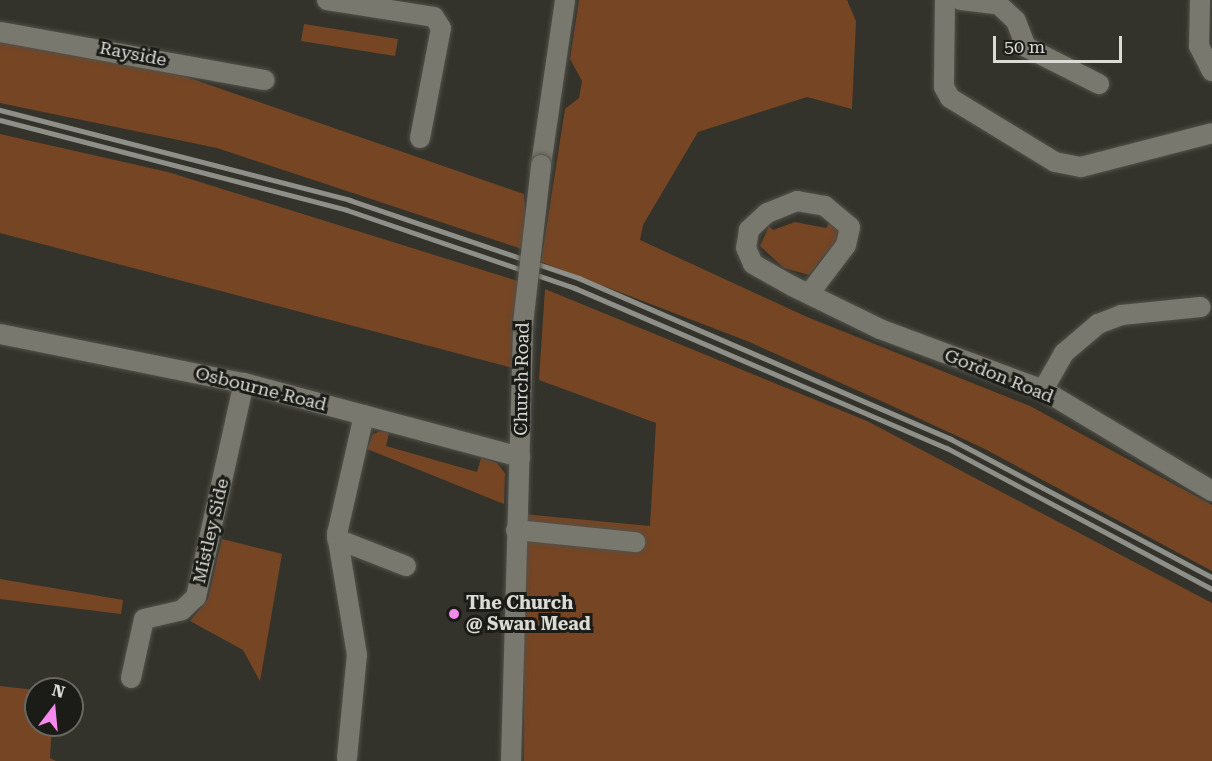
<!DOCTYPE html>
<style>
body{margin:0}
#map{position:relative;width:1212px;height:761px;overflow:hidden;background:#33332b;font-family:"Roboto Serif",serif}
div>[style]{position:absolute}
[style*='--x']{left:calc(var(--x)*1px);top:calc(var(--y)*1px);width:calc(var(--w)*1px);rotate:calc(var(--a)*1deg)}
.green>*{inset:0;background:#764524}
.roads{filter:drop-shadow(0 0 2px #51514a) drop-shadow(0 0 2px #51514a)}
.minor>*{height:20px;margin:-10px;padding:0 10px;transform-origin:10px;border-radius:10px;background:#78786e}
.rail>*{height:4.5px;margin:-2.25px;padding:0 2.25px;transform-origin:2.25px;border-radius:2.25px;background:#8f8f89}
.bridges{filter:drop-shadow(0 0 2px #51514a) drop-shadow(0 0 2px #51514a)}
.minor-bridge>*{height:20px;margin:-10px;padding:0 10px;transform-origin:10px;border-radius:10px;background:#78786e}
.dots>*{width:16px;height:16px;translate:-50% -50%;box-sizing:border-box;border:3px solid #1b1b17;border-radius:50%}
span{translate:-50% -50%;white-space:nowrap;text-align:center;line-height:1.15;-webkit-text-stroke:6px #1b1b17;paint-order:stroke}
.street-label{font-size:18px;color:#dbdbd6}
.poi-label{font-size:18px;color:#dbdbd6;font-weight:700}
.left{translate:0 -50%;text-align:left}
.north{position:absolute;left:24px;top:677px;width:60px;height:60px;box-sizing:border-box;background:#1b1b17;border:2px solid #686863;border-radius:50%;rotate:16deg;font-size:16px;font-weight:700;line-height:24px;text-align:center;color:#dbdbd6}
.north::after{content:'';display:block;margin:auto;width:21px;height:27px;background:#f689ed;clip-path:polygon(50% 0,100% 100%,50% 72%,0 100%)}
.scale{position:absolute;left:993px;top:36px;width:129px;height:27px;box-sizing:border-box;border:3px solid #dbdbd6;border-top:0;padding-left:8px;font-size:18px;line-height:21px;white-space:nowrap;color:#dbdbd6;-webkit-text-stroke:4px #1b1b17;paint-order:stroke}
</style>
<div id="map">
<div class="green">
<div style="clip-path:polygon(579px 0,847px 0,856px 21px,852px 109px,807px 97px,698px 132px,643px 225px,640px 240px,807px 317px,1030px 406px,1212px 505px,1212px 571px,985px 449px,890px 405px,747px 341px,541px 262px,565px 109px,579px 98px,582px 81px,570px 59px)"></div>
<div style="clip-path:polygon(304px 24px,398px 39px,395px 56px,301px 41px)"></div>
<div style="clip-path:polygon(0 42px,158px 67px,524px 194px,528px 251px,217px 148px,0 103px)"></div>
<div style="clip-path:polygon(0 134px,168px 172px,518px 281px,513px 368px,0 233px)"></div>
<div style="clip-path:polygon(795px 222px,826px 228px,830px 222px,841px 234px,809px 275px,784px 268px,760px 246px,769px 226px,773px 230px)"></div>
<div style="clip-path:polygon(545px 289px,867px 421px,1212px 603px,1212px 761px,524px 761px,523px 514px,650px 526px,656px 423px,539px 380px)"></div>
<div style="clip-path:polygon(381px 431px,389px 433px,386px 446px,477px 472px,481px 458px,497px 463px,505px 473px,504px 504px,367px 449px,373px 434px)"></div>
<div style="clip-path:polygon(222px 539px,282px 554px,260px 681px,243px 650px,190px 621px,208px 599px)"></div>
<div style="clip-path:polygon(0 579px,123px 600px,121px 614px,0 599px)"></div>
<div style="clip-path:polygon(0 686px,36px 690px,36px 725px,52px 725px,50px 758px,56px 761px,0 761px)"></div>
</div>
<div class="roads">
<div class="minor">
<div style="--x:327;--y:0;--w:108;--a:9"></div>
<div style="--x:434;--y:17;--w:13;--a:58"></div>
<div style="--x:441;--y:28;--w:112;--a:100.8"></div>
<div style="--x:945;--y:0;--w:87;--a:90.7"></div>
<div style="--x:944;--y:87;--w:13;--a:61"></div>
<div style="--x:950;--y:98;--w:123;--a:31.4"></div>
<div style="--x:1055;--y:162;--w:26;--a:11"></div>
<div style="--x:1081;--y:167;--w:135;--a:-14.5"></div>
<div style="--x:961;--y:0;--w:38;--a:7"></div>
<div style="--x:999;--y:5;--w:23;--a:43"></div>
<div style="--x:1016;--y:21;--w:28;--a:69"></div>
<div style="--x:1026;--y:47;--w:82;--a:26.9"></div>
<div style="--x:1200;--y:0;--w:46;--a:91.2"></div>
<div style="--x:1199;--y:46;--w:28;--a:63"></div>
<div style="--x:0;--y:32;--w:269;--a:10.3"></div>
<div style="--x:541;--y:165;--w:167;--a:-81.7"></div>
<div style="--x:809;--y:294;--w:61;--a:-52.9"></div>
<div style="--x:846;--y:245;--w:18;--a:-77"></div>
<div style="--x:850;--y:227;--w:33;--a:-140"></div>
<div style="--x:825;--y:206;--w:28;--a:-170"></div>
<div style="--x:797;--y:201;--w:32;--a:158"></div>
<div style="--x:767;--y:213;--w:25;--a:137"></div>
<div style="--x:749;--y:230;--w:18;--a:99"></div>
<div style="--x:746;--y:248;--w:17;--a:66"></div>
<div style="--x:753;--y:264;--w:45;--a:29.4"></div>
<div style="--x:792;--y:286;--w:98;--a:26"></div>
<div style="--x:880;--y:329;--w:174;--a:20.5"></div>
<div style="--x:1043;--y:390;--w:197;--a:30.9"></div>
<div style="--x:0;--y:334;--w:249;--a:11.4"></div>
<div style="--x:244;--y:383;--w:286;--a:15"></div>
<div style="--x:1043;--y:390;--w:43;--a:-60.4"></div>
<div style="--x:1064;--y:353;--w:45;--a:-40.5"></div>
<div style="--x:1098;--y:324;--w:25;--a:-21"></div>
<div style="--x:1121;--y:315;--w:80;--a:-5.7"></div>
<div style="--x:516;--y:530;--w:120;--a:5.8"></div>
<div style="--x:337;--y:539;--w:74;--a:21.4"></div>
<div style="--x:131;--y:678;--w:60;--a:-77.6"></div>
<div style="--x:144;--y:619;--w:39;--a:-13"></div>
<div style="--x:182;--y:610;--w:19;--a:-43"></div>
<div style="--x:196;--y:597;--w:219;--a:-77.4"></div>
<div style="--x:347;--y:758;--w:103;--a:-84.5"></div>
<div style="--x:357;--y:655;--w:123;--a:-99.4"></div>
<div style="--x:337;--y:534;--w:122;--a:-77.2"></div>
<div style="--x:511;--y:761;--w:437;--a:-88.4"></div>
</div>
</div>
<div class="rail">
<div style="--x:0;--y:110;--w:361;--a:14.4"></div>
<div style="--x:350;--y:200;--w:242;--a:18.8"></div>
<div style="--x:579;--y:278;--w:405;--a:23.4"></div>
<div style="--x:951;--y:439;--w:295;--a:27.9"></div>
<div style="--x:0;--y:120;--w:358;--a:14.5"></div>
<div style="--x:347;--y:210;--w:241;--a:18.9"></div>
<div style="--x:575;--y:288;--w:405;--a:23.3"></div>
<div style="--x:947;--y:448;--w:300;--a:28"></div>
</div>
<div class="bridges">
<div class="minor-bridge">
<div style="--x:523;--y:324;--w:160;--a:-83.5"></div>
</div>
</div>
<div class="dots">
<div style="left:454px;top:614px;background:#f689ed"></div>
</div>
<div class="street-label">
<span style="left:133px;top:54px;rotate:11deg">Rayside</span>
<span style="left:999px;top:376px;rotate:22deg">Gordon Road</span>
<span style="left:522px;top:379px;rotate:-89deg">Church Road</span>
<span style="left:261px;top:389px;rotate:14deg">Osbourne Road</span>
<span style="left:211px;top:531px;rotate:-77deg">Mistley Side</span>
</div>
<div class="poi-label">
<span class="left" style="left:466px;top:614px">The Church<br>@ Swan Mead</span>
</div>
<div class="north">N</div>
<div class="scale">50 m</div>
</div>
